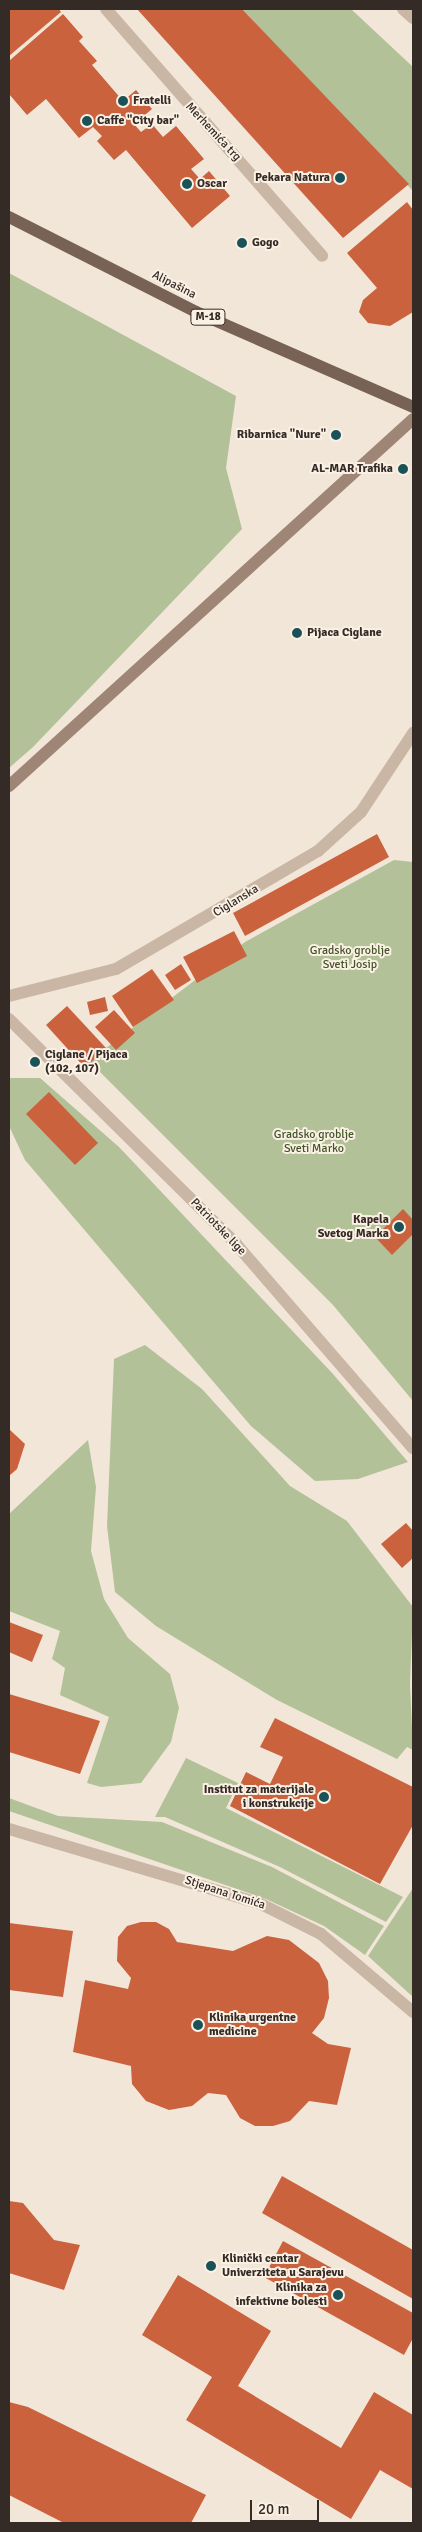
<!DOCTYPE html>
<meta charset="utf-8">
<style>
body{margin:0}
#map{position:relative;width:422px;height:2532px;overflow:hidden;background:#f2e6d8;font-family:Signika,sans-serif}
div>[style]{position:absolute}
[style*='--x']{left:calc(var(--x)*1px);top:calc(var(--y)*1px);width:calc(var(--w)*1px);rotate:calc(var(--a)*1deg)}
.green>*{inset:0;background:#b2c198}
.building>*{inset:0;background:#ca623e}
.pedestrian>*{height:12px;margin:-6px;padding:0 6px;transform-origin:6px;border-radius:6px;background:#cab6a4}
.minor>*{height:12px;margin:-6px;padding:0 6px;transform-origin:6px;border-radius:6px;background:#cab6a4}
.tertiary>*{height:12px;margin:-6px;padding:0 6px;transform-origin:6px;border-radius:6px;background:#cab6a4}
.secondary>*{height:12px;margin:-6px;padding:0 6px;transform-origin:6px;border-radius:6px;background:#9e8575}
.primary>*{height:12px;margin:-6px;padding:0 6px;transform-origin:6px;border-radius:6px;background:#786256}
.dots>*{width:14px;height:14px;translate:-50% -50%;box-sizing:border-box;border:2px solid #faf0e4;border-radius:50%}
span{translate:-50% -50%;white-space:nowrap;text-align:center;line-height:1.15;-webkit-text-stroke:4px #faf0e4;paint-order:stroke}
.shield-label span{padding:1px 4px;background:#faf0e4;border:1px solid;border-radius:4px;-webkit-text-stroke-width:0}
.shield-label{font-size:11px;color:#352b26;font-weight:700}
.poi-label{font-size:12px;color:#352b26;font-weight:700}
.left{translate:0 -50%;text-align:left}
.right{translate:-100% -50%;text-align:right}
.street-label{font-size:12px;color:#352b26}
.park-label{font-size:12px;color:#435429}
.frame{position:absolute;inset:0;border:10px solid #352b26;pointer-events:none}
.scale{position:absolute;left:250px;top:2500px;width:69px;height:22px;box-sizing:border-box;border:2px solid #352b26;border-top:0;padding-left:6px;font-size:15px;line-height:18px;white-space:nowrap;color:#352b26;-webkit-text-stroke:4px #faf0e4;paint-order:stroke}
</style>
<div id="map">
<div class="green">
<div style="clip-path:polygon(242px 9px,351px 9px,413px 67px,413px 191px)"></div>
<div style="clip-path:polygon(9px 273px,236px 396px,226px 468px,242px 529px,33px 747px,9px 768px)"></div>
<div style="clip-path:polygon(394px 860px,413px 862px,413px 1401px,333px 1305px,89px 1061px,245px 942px)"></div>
<div style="clip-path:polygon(9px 1078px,40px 1078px,119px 1147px,333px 1374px,408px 1462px,358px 1479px,315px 1481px,251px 1426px,25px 1160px,9px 1126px)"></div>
<div style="clip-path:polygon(145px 1345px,202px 1389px,290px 1486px,347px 1521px,413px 1607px,410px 1684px,413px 1750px,407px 1747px,397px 1759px,277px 1700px,156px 1626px,115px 1592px,107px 1526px,114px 1359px)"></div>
<div style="clip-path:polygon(88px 1440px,96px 1487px,91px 1551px,104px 1599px,128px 1638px,170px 1674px,179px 1708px,171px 1742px,141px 1783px,101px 1787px,87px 1783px,109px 1717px,60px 1695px,65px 1668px,52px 1659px,60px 1631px,9px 1611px,9px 1514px)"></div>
<div style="clip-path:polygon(186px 1758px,238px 1783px,226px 1808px,403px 1897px,386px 1922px,280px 1867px,165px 1817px,155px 1817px)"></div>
<div style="clip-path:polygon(9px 1798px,58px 1816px,162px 1822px,272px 1867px,384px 1926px,365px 1955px,324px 1926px,266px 1899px,9px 1811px)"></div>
<div style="clip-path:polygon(413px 1888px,413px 1997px,368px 1956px)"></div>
</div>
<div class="building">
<div style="clip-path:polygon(9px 9px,59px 9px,61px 12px,9px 56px)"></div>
<div style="clip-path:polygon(137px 9px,242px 9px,409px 184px,343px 238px)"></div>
<div style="clip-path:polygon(63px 14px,83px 37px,79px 41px,97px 61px,92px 65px,123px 101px,136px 90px,152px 109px,134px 124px,141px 132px,152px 124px,163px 137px,176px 126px,204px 159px,191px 169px,200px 179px,209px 171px,230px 196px,192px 228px,126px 150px,114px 160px,97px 141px,102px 136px,93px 127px,79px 138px,46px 99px,27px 115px,9px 94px,9px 61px)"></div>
<div style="clip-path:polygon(407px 202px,413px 210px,413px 312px,390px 326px,368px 323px,359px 312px,363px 300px,377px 288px,347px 253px)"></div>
<div style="clip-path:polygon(377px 834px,389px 857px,245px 936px,233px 913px)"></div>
<div style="clip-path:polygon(234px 931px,247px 956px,197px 983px,183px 957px)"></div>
<div style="clip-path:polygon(181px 964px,191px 980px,175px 990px,165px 975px)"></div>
<div style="clip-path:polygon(152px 969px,174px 1000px,133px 1027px,112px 996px)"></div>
<div style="clip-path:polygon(105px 997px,108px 1011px,90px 1015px,87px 1002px)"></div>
<div style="clip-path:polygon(67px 1006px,106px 1048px,85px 1068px,46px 1025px)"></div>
<div style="clip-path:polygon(114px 1010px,135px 1033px,116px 1050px,95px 1027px)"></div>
<div style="clip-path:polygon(49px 1092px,98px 1143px,75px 1165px,26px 1114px)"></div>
<div style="clip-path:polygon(403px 1209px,413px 1220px,413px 1234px,392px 1255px,375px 1237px)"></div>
<div style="clip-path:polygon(9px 1429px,25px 1444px,17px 1469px,9px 1476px)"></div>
<div style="clip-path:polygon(406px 1523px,413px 1531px,413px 1558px,402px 1568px,381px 1544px)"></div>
<div style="clip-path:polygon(9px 1622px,43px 1635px,32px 1662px,9px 1652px)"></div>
<div style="clip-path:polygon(9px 1694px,100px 1721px,80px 1774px,9px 1752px)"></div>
<div style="clip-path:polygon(275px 1718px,413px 1787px,413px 1825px,380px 1884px,230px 1806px,246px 1772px,270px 1784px,283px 1757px,260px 1747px)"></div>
<div style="clip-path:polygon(141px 1922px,156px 1922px,169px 1929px,177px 1942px,233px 1951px,267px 1936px,289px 1940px,319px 1963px,328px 1981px,329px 1998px,324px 2018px,312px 2033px,328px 2044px,351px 2048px,337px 2105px,309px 2101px,290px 2121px,273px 2126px,255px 2126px,240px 2118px,226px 2095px,208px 2093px,192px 2106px,169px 2110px,146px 2101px,132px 2084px,131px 2066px,73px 2052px,85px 1980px,128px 1989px,131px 1978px,117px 1961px,118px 1937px,127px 1926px)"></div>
<div style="clip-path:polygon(9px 1923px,73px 1931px,63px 1997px,9px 1990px)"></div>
<div style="clip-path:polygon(282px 2176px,413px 2250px,413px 2299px,262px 2213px)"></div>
<div style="clip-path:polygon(9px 2201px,23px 2203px,54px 2240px,80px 2245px,64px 2290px,9px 2273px)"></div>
<div style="clip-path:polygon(283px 2241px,413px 2313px,413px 2338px,404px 2355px,264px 2277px)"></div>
<div style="clip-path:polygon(178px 2275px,271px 2331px,238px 2386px,341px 2448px,374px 2392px,413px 2415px,413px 2489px,380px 2470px,351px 2519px,186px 2420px,212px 2377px,142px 2335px)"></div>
<div style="clip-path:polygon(9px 2402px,28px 2407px,206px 2495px,191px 2523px,64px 2523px,9px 2495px)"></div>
</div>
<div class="pedestrian">
<div style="--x:106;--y:9;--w:328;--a:48.8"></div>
</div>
<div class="minor">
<div style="--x:403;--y:9;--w:13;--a:42"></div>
<div style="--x:9;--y:996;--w:110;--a:-14.2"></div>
<div style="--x:116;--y:969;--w:234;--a:-30.3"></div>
<div style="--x:318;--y:851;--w:58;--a:-42.2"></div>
<div style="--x:361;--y:812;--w:95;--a:-56.6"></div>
<div style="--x:9;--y:1829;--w:261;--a:16.5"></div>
<div style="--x:259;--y:1903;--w:69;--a:26.6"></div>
<div style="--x:321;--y:1934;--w:121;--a:40.3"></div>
</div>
<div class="tertiary">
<div style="--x:9;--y:1019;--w:320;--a:44.7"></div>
<div style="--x:236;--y:1244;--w:270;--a:49.1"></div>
</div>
<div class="secondary">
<div style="--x:9;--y:786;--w:546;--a:-42.25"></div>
</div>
<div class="primary">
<div style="--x:9;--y:217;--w:210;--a:26.9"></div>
<div style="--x:196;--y:312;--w:237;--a:23.6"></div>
</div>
<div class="dots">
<div style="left:123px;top:101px;background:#1a5257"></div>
<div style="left:87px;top:121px;background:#1a5257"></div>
<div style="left:340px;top:178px;background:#1a5257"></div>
<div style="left:187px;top:184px;background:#1a5257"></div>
<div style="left:242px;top:243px;background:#1a5257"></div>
<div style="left:336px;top:435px;background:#1a5257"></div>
<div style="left:403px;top:469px;background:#1a5257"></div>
<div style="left:297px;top:633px;background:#1a5257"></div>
<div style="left:35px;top:1062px;background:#1a5257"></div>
<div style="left:399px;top:1227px;background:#1a5257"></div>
<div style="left:324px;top:1797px;background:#1a5257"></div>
<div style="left:198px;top:2025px;background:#1a5257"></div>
<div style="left:211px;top:2266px;background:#1a5257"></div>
<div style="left:338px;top:2295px;background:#1a5257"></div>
</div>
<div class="shield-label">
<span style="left:208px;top:317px">M-18</span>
</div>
<div class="poi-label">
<span class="left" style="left:133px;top:101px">Fratelli</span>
<span class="left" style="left:97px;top:121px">Caffe "City bar"</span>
<span class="right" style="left:330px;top:178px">Pekara Natura</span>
<span class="left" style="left:197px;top:184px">Oscar</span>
<span class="left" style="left:252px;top:243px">Gogo</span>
<span class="right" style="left:326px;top:435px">Ribarnica "Nure"</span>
<span class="right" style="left:393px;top:469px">AL-MAR Trafika</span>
<span class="left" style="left:307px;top:633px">Pijaca Ciglane</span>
<span class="left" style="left:45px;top:1062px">Ciglane / Pijaca<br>(102, 107)</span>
<span class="right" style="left:389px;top:1227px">Kapela<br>Svetog Marka</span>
<span class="right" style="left:314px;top:1797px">Institut za materijale<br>i konstrukcije</span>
<span class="left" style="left:209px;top:2025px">Klinika urgentne<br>medicine</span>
<span class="left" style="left:222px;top:2266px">Klinički centar<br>Univerziteta u Sarajevu</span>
<span class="right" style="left:327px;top:2295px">Klinika za<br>infektivne bolesti</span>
</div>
<div class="street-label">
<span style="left:213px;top:132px;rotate:47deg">Merhemića trg</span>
<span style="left:174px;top:285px;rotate:27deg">Alipašina</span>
<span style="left:236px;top:901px;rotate:-31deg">Ciglanska</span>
<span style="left:218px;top:1227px;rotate:46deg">Patriotske lige</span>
<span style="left:225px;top:1893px;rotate:18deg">Stjepana Tomića</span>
</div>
<div class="park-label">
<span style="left:350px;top:958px">Gradsko groblje<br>Sveti Josip</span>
<span style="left:314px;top:1142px">Gradsko groblje<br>Sveti Marko</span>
</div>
<div class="frame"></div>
<div class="scale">20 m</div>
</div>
